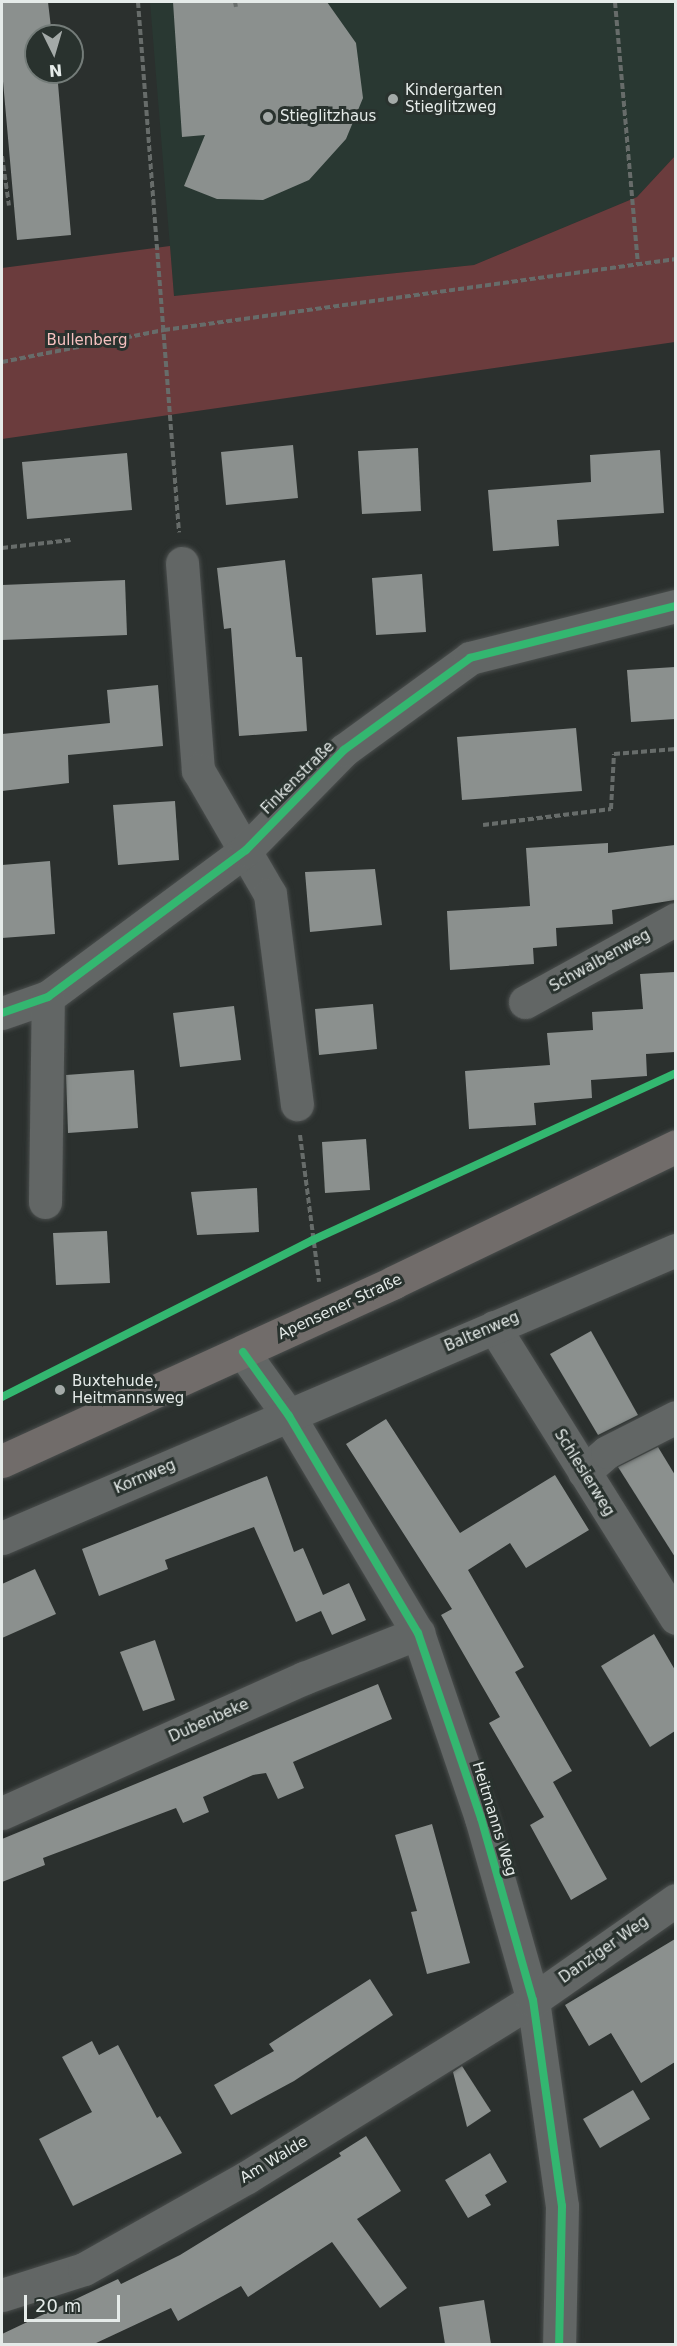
<!DOCTYPE html>
<meta charset="utf-8">
<style>
body{margin:0}
#map{position:relative;width:677px;height:2346px;overflow:hidden;background:#2b302e;font-family:"DejaVu Sans",sans-serif}
div>[style]{position:absolute}
[style*='--x']{left:calc(var(--x)*1px);top:calc(var(--y)*1px);width:calc(var(--w)*1px);rotate:calc(var(--a)*1deg)}
.built>*{inset:0;background:#293832}
.green>*{inset:0;background:#6b3c3d}
.building>*{inset:0;background:#8b908e}
.path>*{height:4px;margin-top:-2px;transform-origin:0;background:repeating-linear-gradient(90deg,#676c6a 0 6px,transparent 0 9px)}
.roads{filter:drop-shadow(0 0 2px #4a4e4d) drop-shadow(0 0 2px #4a4e4d)}
.minor>*{height:33px;margin:-16.5px;padding:0 16.5px;transform-origin:16.5px;border-radius:16.5px;background:#626665}
.major>*{height:33px;margin:-16.5px;padding:0 16.5px;transform-origin:16.5px;border-radius:16.5px;background:#716c6a}
.cycleway>*{height:8px;margin:-4px;padding:0 4px;transform-origin:4px;border-radius:4px;background:#33b770}
.dots>*{width:16px;height:16px;translate:-50% -50%;box-sizing:border-box;border:3px solid #29322e;border-radius:50%}
span{translate:-50% -50%;white-space:nowrap;text-align:center;line-height:1.15;-webkit-text-stroke:6px #29322e;paint-order:stroke}
.poi-label{font-size:15px;color:#e5ebe9}
.left{translate:0 -50%;text-align:left}
.park-label{font-size:15px;color:#f6c1bf}
.street-label{font-size:15px;color:#e5ebe9}
.frame{position:absolute;inset:0;border:3px solid #e5ebe9;pointer-events:none}
.north{position:absolute;left:24px;top:24px;width:60px;height:60px;box-sizing:border-box;background:#29322e;border:2px solid #747c79;border-radius:50%;rotate:175deg;font-size:16px;font-weight:700;line-height:24px;text-align:center;color:#e5ebe9}
.north::after{content:'';display:block;margin:auto;width:21px;height:27px;background:#a4aaa8;clip-path:polygon(50% 0,100% 100%,50% 72%,0 100%)}
.scale{position:absolute;left:24px;top:2295px;width:96px;height:27px;box-sizing:border-box;border:3px solid #e5ebe9;border-top:0;padding-left:8px;font-size:18px;line-height:21px;white-space:nowrap;color:#e5ebe9;-webkit-text-stroke:4px #29322e;paint-order:stroke}
</style>
<div id="map">
<div class="built">
<div style="clip-path:polygon(150px 2px,675px 2px,675px 156px,637px 197px,474px 265px,174px 296px)"></div>
</div>
<div class="green">
<div style="clip-path:polygon(675px 156px,675px 342px,2px 439px,2px 268px,170px 246px,174px 296px,474px 265px,637px 197px)"></div>
</div>
<div class="building">
<div style="clip-path:polygon(2px 2px,48px 2px,52px 36px,36px 36px,36px 72px,57px 72px,71px 235px,17px 240px,2px 70px)"></div>
<div style="clip-path:polygon(173px 2px,327px 2px,356px 43px,363px 98px,346px 139px,309px 180px,263px 200px,217px 199px,184px 186px,205px 135px,182px 137px)"></div>
<div style="clip-path:polygon(293px 445px,298px 498px,226px 505px,221px 452px)"></div>
<div style="clip-path:polygon(418px 448px,421px 511px,362px 514px,358px 451px)"></div>
<div style="clip-path:polygon(660px 450px,664px 513px,557px 520px,559px 546px,493px 551px,488px 490px,591px 482px,590px 455px)"></div>
<div style="clip-path:polygon(127px 453px,132px 510px,27px 519px,22px 462px)"></div>
<div style="clip-path:polygon(285px 560px,296px 657px,302px 657px,307px 731px,239px 736px,231px 628px,224px 629px,217px 568px)"></div>
<div style="clip-path:polygon(422px 574px,426px 632px,376px 635px,372px 578px)"></div>
<div style="clip-path:polygon(125px 580px,127px 635px,2px 640px,2px 585px)"></div>
<div style="clip-path:polygon(675px 667px,675px 719px,631px 722px,627px 670px)"></div>
<div style="clip-path:polygon(158px 685px,163px 746px,68px 755px,69px 783px,2px 791px,2px 734px,110px 723px,107px 690px)"></div>
<div style="clip-path:polygon(576px 728px,582px 791px,462px 800px,457px 737px)"></div>
<div style="clip-path:polygon(175px 801px,179px 860px,118px 865px,113px 805px)"></div>
<div style="clip-path:polygon(608px 843px,608px 853px,675px 845px,675px 900px,612px 910px,613px 924px,556px 928px,557px 946px,533px 948px,534px 964px,450px 970px,447px 911px,530px 906px,526px 848px)"></div>
<div style="clip-path:polygon(50px 861px,55px 934px,2px 938px,2px 865px)"></div>
<div style="clip-path:polygon(375px 869px,382px 925px,310px 932px,305px 872px)"></div>
<div style="clip-path:polygon(675px 972px,675px 1052px,646px 1054px,647px 1076px,591px 1080px,592px 1098px,534px 1103px,536px 1125px,469px 1129px,465px 1071px,550px 1065px,547px 1033px,593px 1030px,592px 1012px,643px 1009px,640px 974px)"></div>
<div style="clip-path:polygon(373px 1004px,377px 1049px,319px 1055px,315px 1009px)"></div>
<div style="clip-path:polygon(234px 1006px,241px 1060px,180px 1067px,173px 1013px)"></div>
<div style="clip-path:polygon(134px 1070px,138px 1128px,68px 1133px,66px 1075px)"></div>
<div style="clip-path:polygon(366px 1139px,370px 1190px,325px 1193px,322px 1142px)"></div>
<div style="clip-path:polygon(257px 1188px,259px 1232px,197px 1235px,191px 1192px)"></div>
<div style="clip-path:polygon(107px 1231px,110px 1283px,56px 1285px,53px 1233px)"></div>
<div style="clip-path:polygon(591px 1331px,638px 1415px,598px 1435px,550px 1354px)"></div>
<div style="clip-path:polygon(386px 1419px,460px 1533px,555px 1475px,589px 1530px,526px 1568px,510px 1543px,468px 1570px,524px 1667px,515px 1672px,572px 1771px,553px 1782px,607px 1879px,571px 1900px,530px 1825px,544px 1817px,489px 1723px,500px 1717px,441px 1615px,452px 1609px,346px 1444px)"></div>
<div style="clip-path:polygon(658px 1447px,675px 1475px,675px 1557px,618px 1467px)"></div>
<div style="clip-path:polygon(267px 1476px,294px 1552px,303px 1548px,323px 1595px,349px 1583px,366px 1620px,332px 1635px,321px 1611px,296px 1622px,254px 1527px,165px 1560px,168px 1569px,99px 1596px,82px 1549px)"></div>
<div style="clip-path:polygon(35px 1569px,56px 1614px,2px 1638px,2px 1584px)"></div>
<div style="clip-path:polygon(654px 1634px,675px 1670px,675px 1731px,650px 1747px,601px 1666px)"></div>
<div style="clip-path:polygon(155px 1640px,175px 1700px,143px 1711px,120px 1652px)"></div>
<div style="clip-path:polygon(378px 1684px,392px 1719px,293px 1762px,304px 1788px,278px 1799px,266px 1773px,253px 1775px,203px 1797px,209px 1812px,195px 1818px,183px 1823px,176px 1808px,43px 1858px,45px 1865px,2px 1882px,2px 1839px)"></div>
<div style="clip-path:polygon(432px 1824px,470px 1963px,427px 1974px,411px 1912px,417px 1911px,395px 1835px)"></div>
<div style="clip-path:polygon(675px 1939px,675px 2062px,641px 2083px,611px 2033px,589px 2046px,565px 2005px)"></div>
<div style="clip-path:polygon(370px 1979px,393px 2015px,294px 2081px,231px 2115px,214px 2085px,274px 2051px,269px 2044px)"></div>
<div style="clip-path:polygon(92px 2041px,99px 2055px,118px 2045px,157px 2118px,160px 2116px,182px 2153px,73px 2206px,39px 2139px,92px 2112px,62px 2057px)"></div>
<div style="clip-path:polygon(462px 2066px,491px 2111px,467px 2127px,453px 2072px)"></div>
<div style="clip-path:polygon(633px 2090px,650px 2119px,600px 2148px,583px 2119px)"></div>
<div style="clip-path:polygon(366px 2136px,401px 2191px,357px 2219px,407px 2288px,380px 2308px,332px 2242px,248px 2297px,241px 2286px,178px 2321px,171px 2308px,94px 2344px,2px 2344px,2px 2334px,118px 2279px,121px 2284px,180px 2255px,341px 2156px,339px 2153px)"></div>
<div style="clip-path:polygon(490px 2153px,507px 2182px,485px 2195px,491px 2205px,468px 2218px,445px 2180px)"></div>
<div style="clip-path:polygon(484px 2300px,491px 2344px,445px 2344px,439px 2307px)"></div>
</div>
<div class="path">
<div style="--x:138;--y:2;--w:532;--a:85.58"></div>
<div style="--x:235;--y:2;--w:5;--a:79"></div>
<div style="--x:615;--y:2;--w:263;--a:85"></div>
<div style="--x:2;--y:156;--w:50;--a:82"></div>
<div style="--x:2;--y:362;--w:165;--a:-11.2"></div>
<div style="--x:164;--y:330;--w:517;--a:-7.89"></div>
<div style="--x:2;--y:548;--w:69;--a:-6.6"></div>
<div style="--x:483;--y:825;--w:129;--a:-7.1"></div>
<div style="--x:611;--y:809;--w:55;--a:-86.9"></div>
<div style="--x:614;--y:754;--w:62;--a:-4.6"></div>
<div style="--x:300;--y:1135;--w:148;--a:82.6"></div>
</div>
<div class="roads">
<div class="minor">
<div style="--x:182;--y:563;--w:208;--a:85.6"></div>
<div style="--x:198;--y:770;--w:143;--a:59.9"></div>
<div style="--x:270;--y:894;--w:212;--a:82.7"></div>
<div style="--x:525;--y:1002;--w:172;--a:-28.8"></div>
<div style="--x:2;--y:1013;--w:49;--a:-19.2"></div>
<div style="--x:48;--y:997;--w:247;--a:-36.6"></div>
<div style="--x:246;--y:850;--w:140;--a:-45.6"></div>
<div style="--x:344;--y:750;--w:156;--a:-36.1"></div>
<div style="--x:470;--y:658;--w:212;--a:-14.2"></div>
<div style="--x:45;--y:1202;--w:205;--a:-89.2"></div>
<div style="--x:494;--y:1327;--w:343;--a:58"></div>
<div style="--x:243;--y:1352;--w:79;--a:54.3"></div>
<div style="--x:289;--y:1416;--w:252;--a:59.3"></div>
<div style="--x:418;--y:1633;--w:195;--a:71.2"></div>
<div style="--x:481;--y:1818;--w:189;--a:74.1"></div>
<div style="--x:533;--y:2000;--w:208;--a:82"></div>
<div style="--x:562;--y:2206;--w:138;--a:91.2"></div>
<div style="--x:584;--y:1472;--w:30;--a:-41"></div>
<div style="--x:607;--y:1452;--w:77;--a:-26.9"></div>
<div style="--x:2;--y:1538;--w:733;--a:-23.14"></div>
<div style="--x:2;--y:1813;--w:331;--a:-24.1"></div>
<div style="--x:304;--y:1678;--w:123;--a:-21.5"></div>
<div style="--x:2;--y:2295;--w:86;--a:-17.6"></div>
<div style="--x:84;--y:2269;--w:187;--a:-29.4"></div>
<div style="--x:247;--y:2177;--w:336;--a:-31.8"></div>
<div style="--x:533;--y:2000;--w:174;--a:-35"></div>
</div>
<div class="major">
<div style="--x:2;--y:1461;--w:431;--a:-24.5"></div>
<div style="--x:394;--y:1282;--w:313;--a:-25.7"></div>
</div>
</div>
<div class="cycleway">
<div style="--x:2;--y:1013;--w:49;--a:-19.2"></div>
<div style="--x:48;--y:997;--w:247;--a:-36.6"></div>
<div style="--x:246;--y:850;--w:140;--a:-45.6"></div>
<div style="--x:344;--y:750;--w:156;--a:-36.1"></div>
<div style="--x:470;--y:658;--w:212;--a:-14.2"></div>
<div style="--x:243;--y:1352;--w:79;--a:54.3"></div>
<div style="--x:289;--y:1416;--w:252;--a:59.3"></div>
<div style="--x:418;--y:1633;--w:195;--a:71.2"></div>
<div style="--x:481;--y:1818;--w:189;--a:74.1"></div>
<div style="--x:533;--y:2000;--w:208;--a:82"></div>
<div style="--x:562;--y:2206;--w:138;--a:91.2"></div>
<div style="--x:2;--y:1397;--w:348;--a:-26.8"></div>
<div style="--x:313;--y:1240;--w:400;--a:-24.7"></div>
</div>
<div class="dots">
<div style="left:393px;top:99px;background:#a4aaa8"></div>
<div style="left:268px;top:117px;background:#a4aaa8"></div>
<div style="left:60px;top:1390px;background:#a4aaa8"></div>
</div>
<div class="poi-label">
<span class="left" style="left:405px;top:99px">Kindergarten<br>Stieglitzweg</span>
<span class="left" style="left:280px;top:117px">Stieglitzhaus</span>
<span class="left" style="left:72px;top:1390px">Buxtehude,<br>Heitmannsweg</span>
</div>
<div class="park-label">
<span style="left:87px;top:341px">Bullenberg</span>
</div>
<div class="street-label">
<span style="left:298px;top:778px;rotate:-45deg">Finkenstraße</span>
<span style="left:600px;top:961px;rotate:-29deg">Schwalbenweg</span>
<span style="left:340px;top:1307px;rotate:-25deg">Apensener Straße</span>
<span style="left:482px;top:1332px;rotate:-23deg">Baltenweg</span>
<span style="left:584px;top:1473px;rotate:58deg">Schlesierweg</span>
<span style="left:145px;top:1477px;rotate:-23deg">Kornweg</span>
<span style="left:209px;top:1721px;rotate:-24deg">Dubenbeke</span>
<span style="left:494px;top:1819px;rotate:73deg">Heitmanns Weg</span>
<span style="left:604px;top:1950px;rotate:-35deg">Danziger Weg</span>
<span style="left:274px;top:2160px;rotate:-31deg">Am Walde</span>
</div>
<div class="frame"></div>
<div class="north">N</div>
<div class="scale">20 m</div>
</div>
